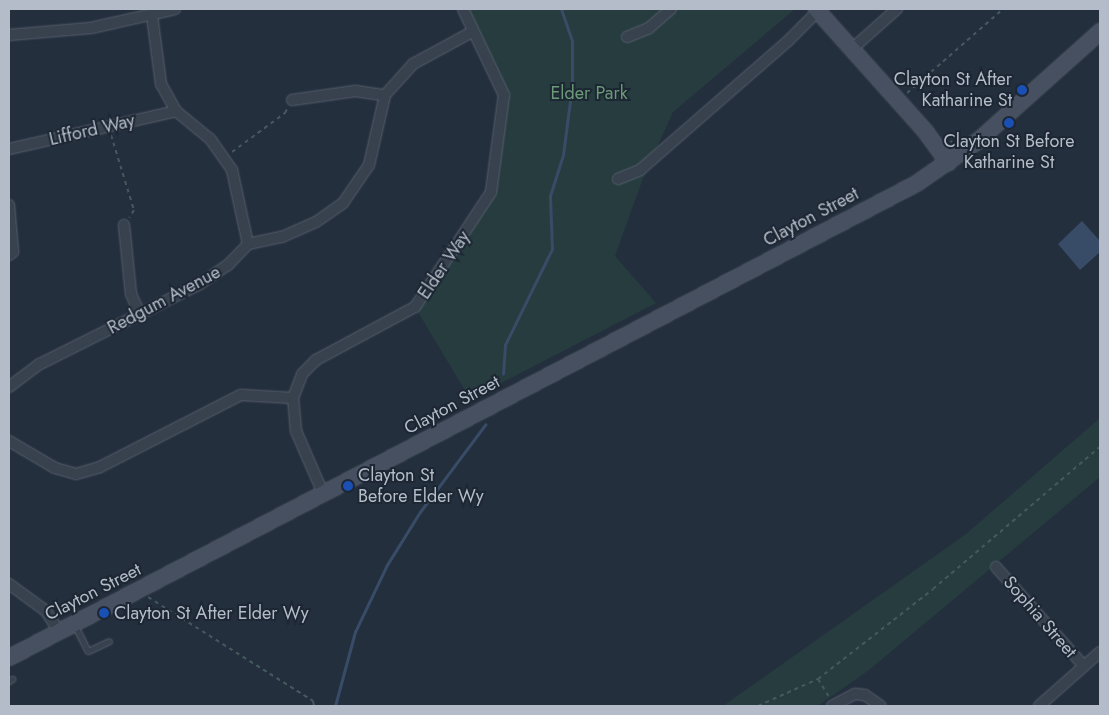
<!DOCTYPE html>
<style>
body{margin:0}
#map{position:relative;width:1109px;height:715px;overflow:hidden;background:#242f3e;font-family:Jost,sans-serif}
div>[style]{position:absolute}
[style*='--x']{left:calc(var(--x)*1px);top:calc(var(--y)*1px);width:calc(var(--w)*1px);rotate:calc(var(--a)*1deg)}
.green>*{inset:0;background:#263c3f}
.water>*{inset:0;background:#394c67}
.stream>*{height:2.5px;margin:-1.25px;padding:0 1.25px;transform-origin:1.25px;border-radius:1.25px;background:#394c67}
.path>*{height:2px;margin-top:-1px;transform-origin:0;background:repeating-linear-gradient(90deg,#44595c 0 4px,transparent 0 8px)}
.roads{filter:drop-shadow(0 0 1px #565f6c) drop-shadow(0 0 1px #565f6c)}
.lane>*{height:5px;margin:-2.5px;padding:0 2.5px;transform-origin:2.5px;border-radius:2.5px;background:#38414e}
.street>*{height:10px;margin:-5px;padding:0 5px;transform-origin:5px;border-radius:5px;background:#38414e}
.secondary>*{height:15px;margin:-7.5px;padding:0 7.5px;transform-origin:7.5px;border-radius:7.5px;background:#465061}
.dots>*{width:14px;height:14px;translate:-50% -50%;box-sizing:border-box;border:2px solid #1d2633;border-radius:50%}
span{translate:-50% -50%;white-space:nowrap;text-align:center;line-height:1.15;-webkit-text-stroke:4px #1d2633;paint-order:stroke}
.poi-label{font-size:18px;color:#b4bcc9}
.right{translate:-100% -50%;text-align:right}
.left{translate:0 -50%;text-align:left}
.park-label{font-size:18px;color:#6b9a76}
.street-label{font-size:18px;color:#b4bcc9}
.frame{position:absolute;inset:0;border:10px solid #b4bcc9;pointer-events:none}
</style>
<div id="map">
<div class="green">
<div style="clip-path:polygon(463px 9px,795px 9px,673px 112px,642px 181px,615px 256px,656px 303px,470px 399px,415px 307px,491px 191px,504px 95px)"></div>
<div style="clip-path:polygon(1100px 418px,1100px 477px,869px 670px,818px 706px,723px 706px,966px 534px)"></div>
</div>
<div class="water">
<div style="clip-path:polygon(1082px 221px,1100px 241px,1100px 252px,1080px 270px,1058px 244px)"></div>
</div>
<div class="stream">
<div style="--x:503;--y:374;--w:29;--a:-86"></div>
<div style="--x:505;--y:345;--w:107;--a:-63.9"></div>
<div style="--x:552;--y:249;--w:53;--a:-92.2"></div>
<div style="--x:550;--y:196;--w:43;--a:-72.4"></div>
<div style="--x:563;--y:155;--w:70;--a:-82.6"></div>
<div style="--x:572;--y:86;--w:45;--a:-90"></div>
<div style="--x:572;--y:41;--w:34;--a:-109"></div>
<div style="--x:335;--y:706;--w:77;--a:-74.9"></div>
<div style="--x:355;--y:632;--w:74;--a:-64.5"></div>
<div style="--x:387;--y:565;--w:62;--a:-58.1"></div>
<div style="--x:420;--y:512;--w:109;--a:-53.2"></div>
</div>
<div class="path">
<div style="--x:907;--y:93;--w:128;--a:-41.2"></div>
<div style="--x:111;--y:135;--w:78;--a:73"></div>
<div style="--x:134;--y:210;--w:9;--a:122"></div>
<div style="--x:944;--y:136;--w:10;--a:37"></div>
<div style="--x:232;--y:152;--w:66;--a:-36.3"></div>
<div style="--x:285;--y:113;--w:7;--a:-63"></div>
<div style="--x:148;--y:597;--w:195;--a:32.2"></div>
<div style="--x:313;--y:701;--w:5;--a:79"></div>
<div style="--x:818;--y:679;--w:22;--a:58"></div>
<div style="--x:758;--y:706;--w:66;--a:-24.2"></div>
<div style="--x:818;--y:679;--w:146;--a:-38"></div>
<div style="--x:933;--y:589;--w:219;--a:-40.4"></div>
</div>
<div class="roads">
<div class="lane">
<div style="--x:75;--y:626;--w:28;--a:63"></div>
<div style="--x:88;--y:651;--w:23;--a:-25"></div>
<div style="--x:9;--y:681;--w:4;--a:-34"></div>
</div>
<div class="street">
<div style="--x:9;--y:35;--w:82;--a:-4.9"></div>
<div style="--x:91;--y:28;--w:86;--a:-12.7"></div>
<div style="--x:627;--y:37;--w:24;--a:-22"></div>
<div style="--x:649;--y:28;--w:29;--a:-41"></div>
<div style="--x:853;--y:48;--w:59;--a:-41.6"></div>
<div style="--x:292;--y:100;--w:64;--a:-8.1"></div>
<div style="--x:355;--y:91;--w:30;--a:8"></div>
<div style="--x:9;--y:149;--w:171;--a:-12.8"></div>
<div style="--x:618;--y:179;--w:24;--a:-22"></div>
<div style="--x:640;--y:170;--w:196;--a:-41.1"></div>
<div style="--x:788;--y:41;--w:42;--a:-45"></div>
<div style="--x:9;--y:205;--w:47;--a:85.1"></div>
<div style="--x:13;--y:252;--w:5;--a:143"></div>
<div style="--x:124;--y:225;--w:69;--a:84.2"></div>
<div style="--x:131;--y:294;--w:22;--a:66"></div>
<div style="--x:248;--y:244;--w:35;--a:-12"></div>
<div style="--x:282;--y:237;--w:37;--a:-24"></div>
<div style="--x:316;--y:222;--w:33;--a:-35"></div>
<div style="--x:343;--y:203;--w:46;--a:-55.6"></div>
<div style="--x:369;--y:165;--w:72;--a:-77.1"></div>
<div style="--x:385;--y:95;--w:42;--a:-47.9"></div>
<div style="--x:413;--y:64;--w:67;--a:-28.5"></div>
<div style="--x:9;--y:387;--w:39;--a:-37"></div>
<div style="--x:40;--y:364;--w:177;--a:-26.6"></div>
<div style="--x:198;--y:285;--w:36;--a:-34"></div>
<div style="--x:228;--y:265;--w:29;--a:-46"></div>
<div style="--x:248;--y:244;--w:76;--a:-102.2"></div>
<div style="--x:232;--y:170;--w:38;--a:-125"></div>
<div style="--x:210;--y:139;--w:44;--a:-140.5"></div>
<div style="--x:176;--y:111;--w:31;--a:-119"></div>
<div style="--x:161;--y:84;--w:69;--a:-97.5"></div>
<div style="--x:9;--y:441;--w:53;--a:30.4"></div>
<div style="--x:55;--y:468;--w:22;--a:16"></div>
<div style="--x:76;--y:474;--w:25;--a:-16"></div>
<div style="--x:100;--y:467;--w:158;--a:-27.1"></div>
<div style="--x:241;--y:395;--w:52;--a:3.3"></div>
<div style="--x:323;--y:493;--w:68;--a:-113.5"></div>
<div style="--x:296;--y:431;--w:33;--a:-95"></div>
<div style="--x:293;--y:398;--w:26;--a:-69"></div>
<div style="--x:302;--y:374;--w:20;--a:-45"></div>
<div style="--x:316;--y:360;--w:112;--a:-28.2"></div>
<div style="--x:415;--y:307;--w:138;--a:-56.5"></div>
<div style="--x:491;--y:192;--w:98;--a:-82.4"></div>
<div style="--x:504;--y:95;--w:95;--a:-115.5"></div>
<div style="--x:996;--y:567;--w:132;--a:48.4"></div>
<div style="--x:9;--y:584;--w:46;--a:36.1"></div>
<div style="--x:46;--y:611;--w:22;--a:58"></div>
<div style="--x:832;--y:706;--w:26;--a:-28"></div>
<div style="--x:855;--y:694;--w:10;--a:6"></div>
<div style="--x:865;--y:695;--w:19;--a:35"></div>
<div style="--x:1039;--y:706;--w:81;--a:-41.5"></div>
</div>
<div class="secondary">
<div style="--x:816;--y:9;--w:164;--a:48.2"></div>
<div style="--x:925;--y:131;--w:39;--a:54"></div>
<div style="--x:9;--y:657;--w:1023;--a:-27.59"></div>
<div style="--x:916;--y:183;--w:75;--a:-34.7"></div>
<div style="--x:978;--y:140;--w:164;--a:-41.8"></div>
</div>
</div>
<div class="dots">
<div style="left:1022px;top:90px;background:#1a4fb4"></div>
<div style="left:1009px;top:123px;background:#1a4fb4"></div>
<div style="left:348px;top:486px;background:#1a4fb4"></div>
<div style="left:104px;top:613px;background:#1a4fb4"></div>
</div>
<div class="poi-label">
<span class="right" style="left:1012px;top:90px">Clayton St After<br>Katharine St</span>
<span style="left:1009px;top:152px">Clayton St Before<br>Katharine St</span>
<span class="left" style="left:358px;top:486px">Clayton St<br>Before Elder Wy</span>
<span class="left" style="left:114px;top:613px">Clayton St After Elder Wy</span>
</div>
<div class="park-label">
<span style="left:589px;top:93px">Elder Park</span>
</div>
<div class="street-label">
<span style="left:92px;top:130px;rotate:-13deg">Lifford Way</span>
<span style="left:811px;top:217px;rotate:-28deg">Clayton Street</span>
<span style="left:444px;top:265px;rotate:-56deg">Elder Way</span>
<span style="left:164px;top:300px;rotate:-28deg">Redgum Avenue</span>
<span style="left:452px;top:405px;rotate:-28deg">Clayton Street</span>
<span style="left:93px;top:592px;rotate:-27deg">Clayton Street</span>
<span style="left:1040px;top:617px;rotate:49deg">Sophia Street</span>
</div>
<div class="frame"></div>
</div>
